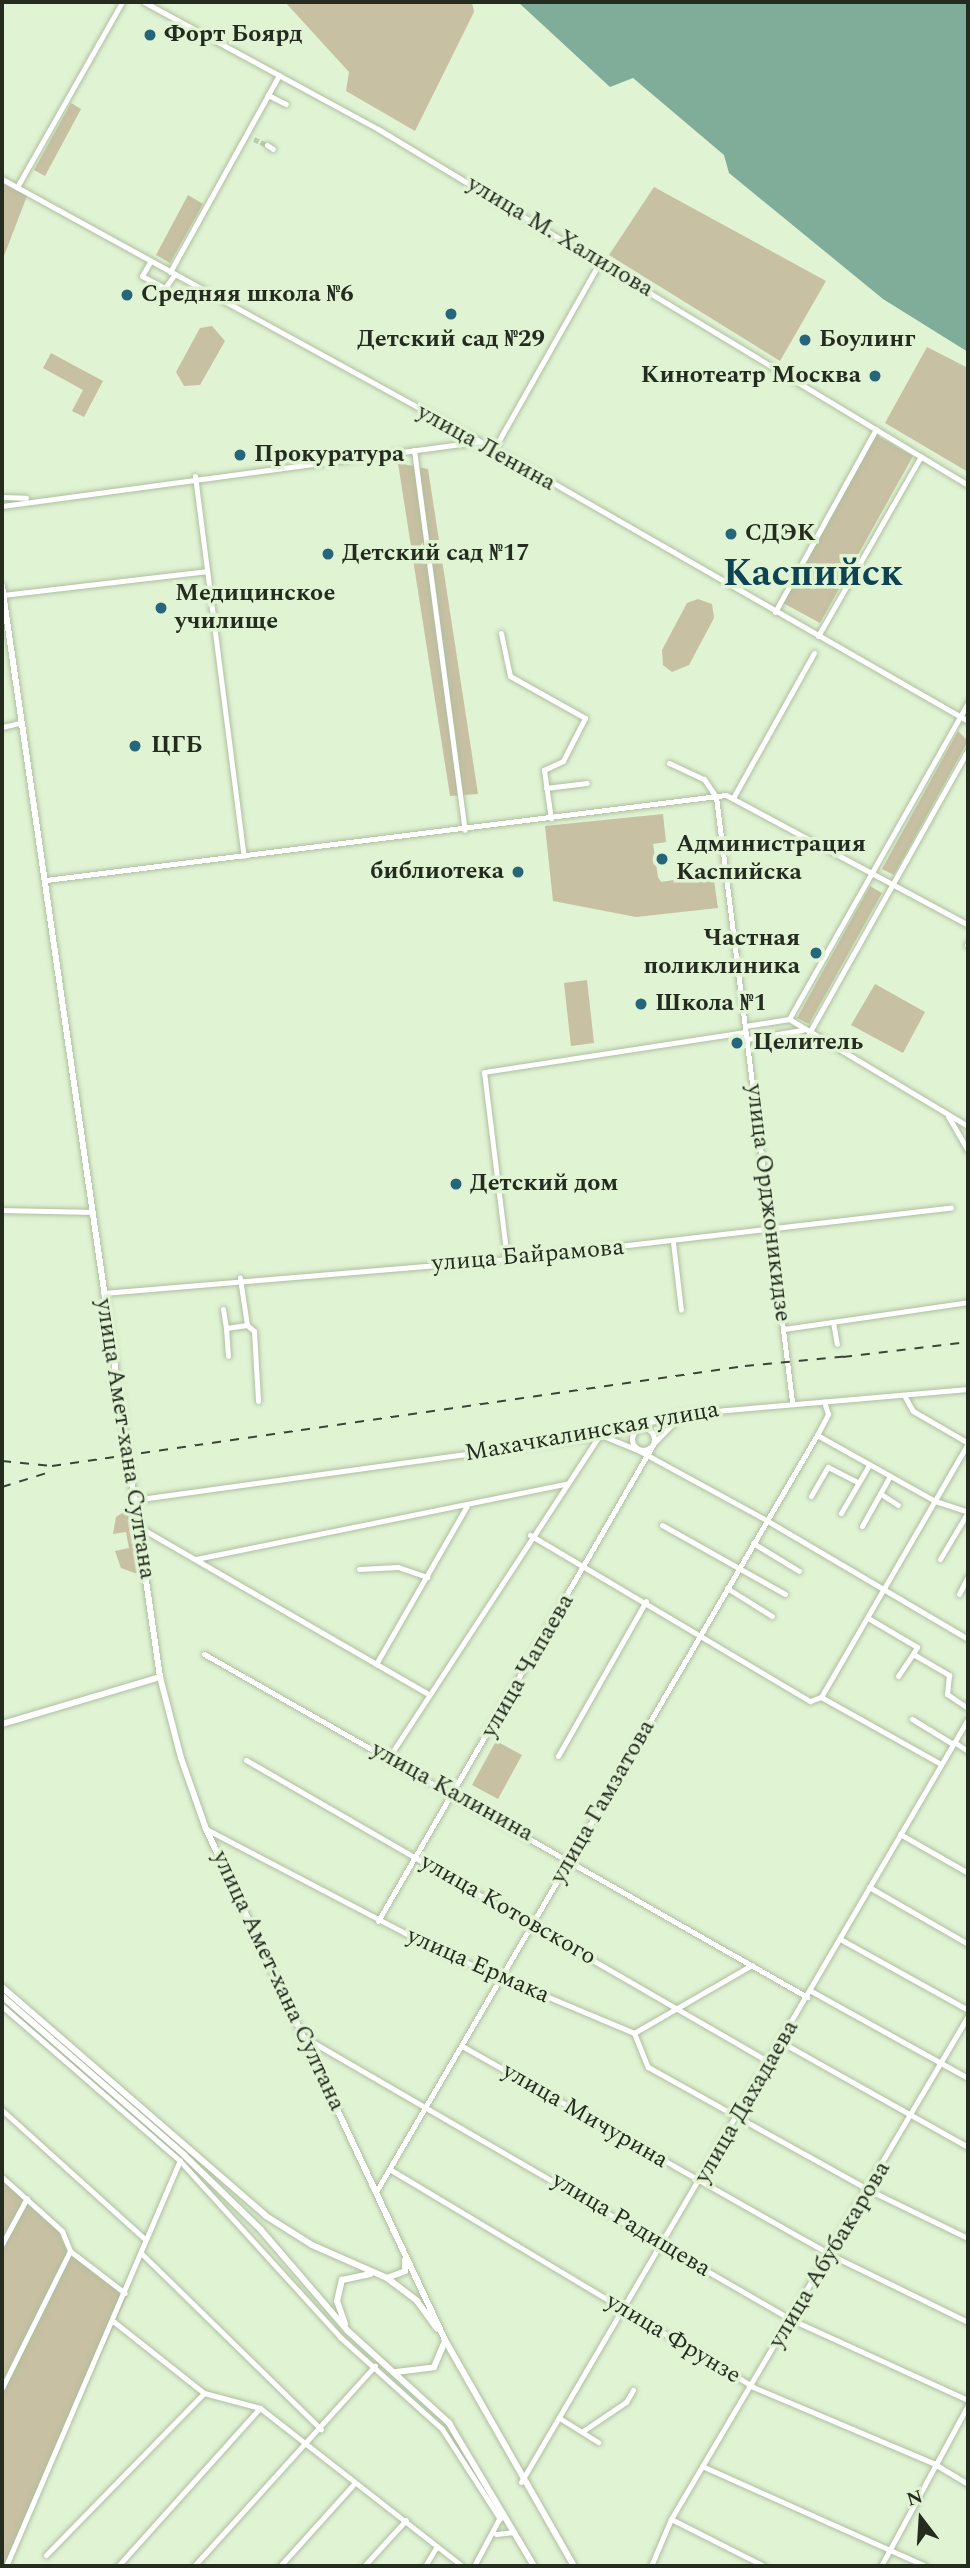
<!DOCTYPE html>
<meta charset="utf-8">
<style>
body{margin:0}
#map{position:relative;width:970px;height:2568px;overflow:hidden;background:#e0f3d3;font-family:Spectral,serif}
div>[style]{position:absolute}
[style*='--x']{left:calc(var(--x)*1px);top:calc(var(--y)*1px);width:calc(var(--w)*1px);rotate:calc(var(--a)*1deg)}
.green>*{inset:0;background:#c7c0a2}
.water>*{inset:0;background:#80ac9a}
.minor-tunnel>*{height:5px;margin-top:-2.5px;transform-origin:0;background:repeating-linear-gradient(90deg,#bacbaf 0 5px,transparent 0 7.5px)}
.roads{filter:drop-shadow(0 0 2px #adbfa0) drop-shadow(0 0 2px #adbfa0)}
.minor>*{height:5px;margin:-2.5px;padding:0 2.5px;transform-origin:2.5px;border-radius:2.5px;background:#fff}
.minor>.ring{margin:-2.5px;padding:0;box-sizing:content-box;background:none;border:5px solid #fff;border-radius:50%}
.major>*{height:6px;margin:-3px;padding:0 3px;transform-origin:3px;border-radius:3px;background:#fff}
.rail>*{height:2px;margin-top:-1px;transform-origin:0;background:repeating-linear-gradient(90deg,#3c4436 0 9px,transparent 0 18px)}
.dots>*{width:19px;height:19px;translate:-50% -50%;box-sizing:border-box;border:4px solid #e0f3d3;border-radius:50%}
span{translate:-50% -50%;white-space:nowrap;text-align:center;line-height:1.15;-webkit-text-stroke:7px #e0f3d3;paint-order:stroke}
.poi-label{font-size:24px;color:#242b1f;font-weight:700}
.left{translate:0 -50%;text-align:left}
.right{translate:-100% -50%;text-align:right}
.street-label{font-size:24px;color:#242b1f}
.town-label{font-size:38px;color:#0d4353;font-weight:700}
.frame{position:absolute;inset:0;border:4px solid #242b1f;pointer-events:none}
.north{position:absolute;left:886px;top:2484px;width:70px;height:70px;-webkit-text-stroke:5px #e0f3d3;paint-order:stroke;rotate:343deg;font-size:19px;font-weight:700;line-height:28px;text-align:center;color:#242b1f}
.north::after{content:'';display:block;margin:auto;width:24px;height:32px;background:#242b1f;clip-path:polygon(50% 0,100% 100%,50% 72%,0 100%)}
</style>
<div id="map">
<div class="green">
<div style="clip-path:polygon(285px 2px,472px 2px,474px 12px,415px 131px,346px 91px,349px 72px)"></div>
<div style="clip-path:polygon(71px 103px,81px 109px,45px 176px,34px 170px)"></div>
<div style="clip-path:polygon(2px 183px,27px 196px,2px 261px)"></div>
<div style="clip-path:polygon(654px 187px,826px 281px,780px 361px,609px 255px)"></div>
<div style="clip-path:polygon(188px 195px,203px 204px,170px 263px,156px 255px)"></div>
<div style="clip-path:polygon(212px 326px,225px 341px,200px 385px,184px 386px,176px 372px,200px 328px)"></div>
<div style="clip-path:polygon(927px 347px,968px 368px,968px 472px,885px 423px)"></div>
<div style="clip-path:polygon(51px 353px,103px 381px,84px 417px,72px 411px,83px 390px,43px 368px)"></div>
<div style="clip-path:polygon(876px 435px,913px 456px,820px 623px,783px 603px)"></div>
<div style="clip-path:polygon(398px 463px,428px 469px,478px 794px,450px 796px)"></div>
<div style="clip-path:polygon(698px 599px,712px 604px,714px 618px,689px 665px,672px 672px,663px 665px,662px 650px,687px 603px)"></div>
<div style="clip-path:polygon(958px 731px,968px 741px,894px 875px,882px 869px)"></div>
<div style="clip-path:polygon(663px 814px,666px 842px,653px 844px,658px 877px,661px 882px,713px 874px,718px 908px,636px 917px,553px 901px,545px 826px)"></div>
<div style="clip-path:polygon(870px 886px,882px 893px,809px 1024px,797px 1018px)"></div>
<div style="clip-path:polygon(587px 980px,594px 1043px,571px 1046px,564px 983px)"></div>
<div style="clip-path:polygon(875px 984px,925px 1012px,903px 1053px,851px 1025px)"></div>
<div style="clip-path:polygon(130px 1508px,140px 1575px,121px 1568px,115px 1551px,129px 1548px,126px 1532px,113px 1534px,116px 1517px)"></div>
<div style="clip-path:polygon(496px 1741px,522px 1755px,498px 1799px,472px 1785px)"></div>
<div style="clip-path:polygon(2px 2180px,58px 2231px,67px 2250px,127px 2296px,7px 2566px,2px 2566px)"></div>
</div>
<div class="water">
<div style="clip-path:polygon(518px 2px,968px 2px,968px 352px,883px 299px,729px 173px,724px 155px,633px 78px,610px 87px)"></div>
</div>
<div class="minor-tunnel">
<div style="--x:254;--y:139;--w:14;--a:25"></div>
</div>
<div class="roads">
<div class="minor">
<div style="--x:144;--y:2;--w:266;--a:28.5"></div>
<div style="--x:378;--y:129;--w:689;--a:31.11"></div>
<div style="--x:268;--y:95;--w:23;--a:-61"></div>
<div style="--x:267;--y:145;--w:7;--a:34"></div>
<div style="--x:2;--y:179;--w:561;--a:28.76"></div>
<div style="--x:494;--y:449;--w:546;--a:29.85"></div>
<div style="--x:17;--y:187;--w:213;--a:-60.4"></div>
<div style="--x:150;--y:262;--w:16;--a:120"></div>
<div style="--x:142;--y:276;--w:26;--a:28"></div>
<div style="--x:165;--y:288;--w:16;--a:-55"></div>
<div style="--x:170;--y:272;--w:202;--a:-61"></div>
<div style="--x:268;--y:95;--w:20;--a:27"></div>
<div style="--x:494;--y:449;--w:215;--a:-60.5"></div>
<div style="--x:414;--y:450;--w:383;--a:82.4"></div>
<div style="--x:195;--y:476;--w:383;--a:82.7"></div>
<div style="--x:2;--y:497;--w:24;--a:2"></div>
<div style="--x:2;--y:506;--w:482;--a:-7.7"></div>
<div style="--x:3;--y:595;--w:204;--a:-6.7"></div>
<div style="--x:775;--y:612;--w:209;--a:-61.1"></div>
<div style="--x:501;--y:633;--w:44;--a:78.2"></div>
<div style="--x:510;--y:676;--w:86;--a:29.2"></div>
<div style="--x:585;--y:718;--w:48;--a:117.1"></div>
<div style="--x:563;--y:761;--w:21;--a:155"></div>
<div style="--x:544;--y:770;--w:49;--a:81.9"></div>
<div style="--x:818;--y:636;--w:207;--a:-60.2"></div>
<div style="--x:2;--y:727;--w:18;--a:-13"></div>
<div style="--x:669;--y:763;--w:38;--a:25"></div>
<div style="--x:704;--y:779;--w:22;--a:56"></div>
<div style="--x:716;--y:797;--w:609;--a:82.83"></div>
<div style="--x:546;--y:788;--w:41;--a:-7"></div>
<div style="--x:734;--y:796;--w:164;--a:-60.8"></div>
<div style="--x:46;--y:880;--w:685;--a:-7.13"></div>
<div style="--x:726;--y:795;--w:275;--a:28.2"></div>
<div style="--x:967;--y:945;--w:2;--a:-63"></div>
<div style="--x:789;--y:1019;--w:364;--a:-60.5"></div>
<div style="--x:745;--y:1026;--w:45;--a:-9"></div>
<div style="--x:789;--y:1019;--w:209;--a:30.9"></div>
<div style="--x:808;--y:1035;--w:327;--a:-60.7"></div>
<div style="--x:747;--y:1039;--w:56;--a:-9.3"></div>
<div style="--x:948;--y:1116;--w:39;--a:60"></div>
<div style="--x:2;--y:1210;--w:91;--a:1.3"></div>
<div style="--x:673;--y:1242;--w:68;--a:83.3"></div>
<div style="--x:507;--y:1259;--w:188;--a:-97"></div>
<div style="--x:484;--y:1072;--w:265;--a:-8.7"></div>
<div style="--x:103;--y:1293;--w:405;--a:-4.8"></div>
<div style="--x:507;--y:1259;--w:447;--a:-6.6"></div>
<div style="--x:223;--y:1309;--w:19;--a:81"></div>
<div style="--x:226;--y:1328;--w:21;--a:-8"></div>
<div style="--x:247;--y:1325;--w:48;--a:-98.5"></div>
<div style="--x:833;--y:1322;--w:22;--a:80"></div>
<div style="--x:247;--y:1325;--w:9;--a:41"></div>
<div style="--x:254;--y:1331;--w:70;--a:86.7"></div>
<div style="--x:226;--y:1328;--w:28;--a:86"></div>
<div style="--x:784;--y:1329;--w:186;--a:-8.3"></div>
<div style="--x:904;--y:1395;--w:18;--a:61"></div>
<div style="--x:913;--y:1411;--w:64;--a:30.2"></div>
<div class="ring" style="left:632px;top:1428px;width:17px;height:17px"></div>
<div style="--x:817;--y:1435;--w:135;--a:29.2"></div>
<div style="--x:935;--y:1501;--w:35;--a:18"></div>
<div style="--x:603;--y:1436;--w:35;--a:22"></div>
<div style="--x:636;--y:1449;--w:148;--a:28.6"></div>
<div style="--x:766;--y:1520;--w:234;--a:30.5"></div>
<div style="--x:881;--y:1494;--w:20;--a:33"></div>
<div style="--x:811;--y:1496;--w:34;--a:-60"></div>
<div style="--x:828;--y:1467;--w:34;--a:27"></div>
<div style="--x:134;--y:1500;--w:471;--a:-7.9"></div>
<div style="--x:600;--y:1435;--w:84;--a:-14.5"></div>
<div style="--x:681;--y:1414;--w:288;--a:-5"></div>
<div style="--x:841;--y:1513;--w:56;--a:-59.7"></div>
<div style="--x:662;--y:1525;--w:141;--a:29.3"></div>
<div style="--x:862;--y:1526;--w:57;--a:-60.8"></div>
<div style="--x:139;--y:1527;--w:332;--a:30"></div>
<div style="--x:530;--y:1535;--w:326;--a:30.7"></div>
<div style="--x:810;--y:1701;--w:12;--a:-20"></div>
<div style="--x:821;--y:1697;--w:137;--a:29.2"></div>
<div style="--x:753;--y:1543;--w:54;--a:31.3"></div>
<div style="--x:196;--y:1559;--w:378;--a:-11.5"></div>
<div style="--x:940;--y:1559;--w:55;--a:-59.2"></div>
<div style="--x:359;--y:1569;--w:39;--a:-3"></div>
<div style="--x:398;--y:1567;--w:31;--a:19"></div>
<div style="--x:727;--y:1588;--w:53;--a:31.9"></div>
<div style="--x:959;--y:1594;--w:20;--a:-63"></div>
<div style="--x:868;--y:1618;--w:57;--a:30.6"></div>
<div style="--x:917;--y:1647;--w:8;--a:120"></div>
<div style="--x:913;--y:1654;--w:42;--a:30.3"></div>
<div style="--x:949;--y:1675;--w:19;--a:96"></div>
<div style="--x:947;--y:1694;--w:25;--a:34"></div>
<div style="--x:204;--y:1654;--w:694;--a:29.63"></div>
<div style="--x:376;--y:1664;--w:182;--a:-60.1"></div>
<div style="--x:898;--y:1676;--w:27;--a:-56"></div>
<div style="--x:821;--y:1697;--w:293;--a:-59.9"></div>
<div style="--x:912;--y:1719;--w:48;--a:31.4"></div>
<div style="--x:954;--y:1742;--w:17;--a:33"></div>
<div style="--x:558;--y:1756;--w:178;--a:-60.4"></div>
<div style="--x:389;--y:1757;--w:385;--a:-56.8"></div>
<div style="--x:246;--y:1760;--w:604;--a:30"></div>
<div style="--x:206;--y:1829;--w:263;--a:27.6"></div>
<div style="--x:439;--y:1951;--w:212;--a:22.8"></div>
<div style="--x:634;--y:2033;--w:136;--a:-30"></div>
<div style="--x:900;--y:1834;--w:78;--a:29.8"></div>
<div style="--x:869;--y:1887;--w:114;--a:29.9"></div>
<div style="--x:378;--y:1921;--w:552;--a:-60"></div>
<div style="--x:654;--y:1443;--w:36;--a:-46"></div>
<div style="--x:840;--y:1939;--w:146;--a:29"></div>
<div style="--x:811;--y:1991;--w:179;--a:29"></div>
<div style="--x:2;--y:2006;--w:236;--a:41"></div>
<div style="--x:180;--y:2161;--w:238;--a:47.7"></div>
<div style="--x:340;--y:2337;--w:137;--a:42"></div>
<div style="--x:442;--y:2429;--w:107;--a:57.2"></div>
<div style="--x:634;--y:2033;--w:37;--a:68"></div>
<div style="--x:648;--y:2067;--w:253;--a:29.1"></div>
<div style="--x:869;--y:2190;--w:110;--a:25.9"></div>
<div style="--x:302;--y:2036;--w:564;--a:30.11"></div>
<div style="--x:790;--y:2319;--w:196;--a:24.5"></div>
<div style="--x:781;--y:2042;--w:214;--a:29.3"></div>
<div style="--x:462;--y:2046;--w:424;--a:29.5"></div>
<div style="--x:831;--y:2255;--w:153;--a:26.1"></div>
<div style="--x:2;--y:2110;--w:193;--a:42.1"></div>
<div style="--x:391;--y:2170;--w:422;--a:30.9"></div>
<div style="--x:753;--y:2387;--w:195;--a:22.9"></div>
<div style="--x:933;--y:2463;--w:41;--a:31"></div>
<div style="--x:2;--y:2177;--w:81;--a:42"></div>
<div style="--x:62;--y:2231;--w:22;--a:68"></div>
<div style="--x:70;--y:2251;--w:69;--a:37.4"></div>
<div style="--x:377;--y:2190;--w:874;--a:-59.77"></div>
<div style="--x:817;--y:1435;--w:24;--a:-62"></div>
<div style="--x:828;--y:1414;--w:13;--a:-108"></div>
<div style="--x:2;--y:2244;--w:52;--a:-61.5"></div>
<div style="--x:141;--y:2253;--w:252;--a:44.4"></div>
<div style="--x:113;--y:2321;--w:116;--a:38.4"></div>
<div style="--x:204;--y:2393;--w:58;--a:15"></div>
<div style="--x:260;--y:2408;--w:256;--a:38"></div>
<div style="--x:2;--y:2388;--w:153;--a:-63.6"></div>
<div style="--x:561;--y:2419;--w:44;--a:31.9"></div>
<div style="--x:583;--y:2431;--w:52;--a:-34"></div>
<div style="--x:626;--y:2402;--w:14;--a:-60"></div>
<div style="--x:702;--y:2466;--w:245;--a:24.1"></div>
<div style="--x:521;--y:2482;--w:884;--a:-59.64"></div>
<div style="--x:671;--y:2519;--w:104;--a:26.8"></div>
<div style="--x:496;--y:2534;--w:18;--a:-6"></div>
<div style="--x:46;--y:2555;--w:226;--a:-45.7"></div>
<div style="--x:6;--y:2566;--w:441;--a:-66.8"></div>
<div style="--x:118;--y:2566;--w:212;--a:-48.1"></div>
<div style="--x:194;--y:2566;--w:270;--a:-47.9"></div>
<div style="--x:280;--y:2566;--w:109;--a:-48"></div>
<div style="--x:364;--y:2566;--w:62;--a:-47.6"></div>
<div style="--x:425;--y:2566;--w:23;--a:-59"></div>
<div style="--x:474;--y:2566;--w:55;--a:-62"></div>
<div style="--x:651;--y:2566;--w:51;--a:-66.9"></div>
<div style="--x:671;--y:2519;--w:584;--a:-59.44"></div>
<div style="--x:881;--y:2566;--w:183;--a:-61.6"></div>
</div>
<div class="major">
<div style="--x:2;--y:586;--w:1102;--a:81.76"></div>
<div style="--x:160;--y:1677;--w:84;--a:75.5"></div>
<div style="--x:181;--y:1758;--w:75;--a:70.6"></div>
<div style="--x:206;--y:1829;--w:564;--a:64.93"></div>
<div style="--x:445;--y:2340;--w:260;--a:60.3"></div>
<div style="--x:2;--y:1724;--w:165;--a:-16.6"></div>
<div style="--x:2;--y:1987;--w:349;--a:40.9"></div>
<div style="--x:266;--y:2216;--w:54;--a:32.2"></div>
<div style="--x:312;--y:2245;--w:82;--a:23.7"></div>
<div style="--x:387;--y:2278;--w:38;--a:37"></div>
<div style="--x:417;--y:2301;--w:34;--a:54"></div>
<div style="--x:2;--y:1996;--w:242;--a:41.1"></div>
<div style="--x:184;--y:2155;--w:107;--a:44.2"></div>
<div style="--x:261;--y:2230;--w:133;--a:49.3"></div>
<div style="--x:348;--y:2331;--w:137;--a:42.3"></div>
<div style="--x:449;--y:2423;--w:166;--a:59.3"></div>
<div style="--x:387;--y:2278;--w:19;--a:-21"></div>
<div style="--x:405;--y:2271;--w:11;--a:-90"></div>
<div style="--x:345;--y:2324;--w:24;--a:-109"></div>
<div style="--x:337;--y:2301;--w:22;--a:-77"></div>
<div style="--x:342;--y:2280;--w:29;--a:-12"></div>
<div style="--x:396;--y:2372;--w:38;--a:-7"></div>
<div style="--x:434;--y:2367;--w:28;--a:-67"></div>
</div>
</div>
<div class="rail">
<div style="--x:843;--y:1357;--w:126;--a:-6.8"></div>
<div style="--x:2;--y:1461;--w:50;--a:5.7"></div>
<div style="--x:52;--y:1466;--w:700;--a:-8.21"></div>
<div style="--x:745;--y:1366;--w:105;--a:-5.4"></div>
<div style="--x:2;--y:1487;--w:53;--a:-17.4"></div>
</div>
<div class="dots">
<div style="left:150px;top:35px;background:#26667b"></div>
<div style="left:127px;top:295px;background:#26667b"></div>
<div style="left:451px;top:314px;background:#26667b"></div>
<div style="left:805px;top:340px;background:#26667b"></div>
<div style="left:875px;top:376px;background:#26667b"></div>
<div style="left:240px;top:455px;background:#26667b"></div>
<div style="left:731px;top:534px;background:#26667b"></div>
<div style="left:328px;top:554px;background:#26667b"></div>
<div style="left:161px;top:608px;background:#26667b"></div>
<div style="left:135px;top:746px;background:#26667b"></div>
<div style="left:662px;top:859px;background:#26667b"></div>
<div style="left:518px;top:872px;background:#26667b"></div>
<div style="left:816px;top:953px;background:#26667b"></div>
<div style="left:641px;top:1004px;background:#26667b"></div>
<div style="left:737px;top:1043px;background:#26667b"></div>
<div style="left:456px;top:1184px;background:#26667b"></div>
</div>
<div class="poi-label">
<span class="left" style="left:164px;top:35px">Форт Боярд</span>
<span class="left" style="left:141px;top:295px">Средняя школа №6</span>
<span style="left:451px;top:340px">Детский сад №29</span>
<span class="left" style="left:819px;top:340px">Боулинг</span>
<span class="right" style="left:861px;top:376px">Кинотеатр Москва</span>
<span class="left" style="left:254px;top:455px">Прокуратура</span>
<span class="left" style="left:745px;top:534px">СДЭК</span>
<span class="left" style="left:342px;top:554px">Детский сад №17</span>
<span class="left" style="left:175px;top:608px">Медицинское<br>училище</span>
<span class="left" style="left:151px;top:746px">ЦГБ</span>
<span class="left" style="left:676px;top:859px">Администрация<br>Каспийска</span>
<span class="right" style="left:504px;top:872px">библиотека</span>
<span class="right" style="left:800px;top:953px">Частная<br>поликлиника</span>
<span class="left" style="left:655px;top:1004px">Школа №1</span>
<span class="left" style="left:753px;top:1043px">Целитель</span>
<span class="left" style="left:470px;top:1184px">Детский дом</span>
</div>
<div class="street-label">
<span style="left:560px;top:237px;rotate:31deg">улица М. Халилова</span>
<span style="left:486px;top:448px;rotate:29deg">улица Ленина</span>
<span style="left:768px;top:1203px;rotate:83deg">улица Орджоникидзе</span>
<span style="left:528px;top:1256px;rotate:-5deg">улица Байрамова</span>
<span style="left:592px;top:1432px;rotate:-10deg">Махачкалинская улица</span>
<span style="left:125px;top:1439px;rotate:81deg">улица Амет-хана Султана</span>
<span style="left:528px;top:1666px;rotate:-60deg">улица Чапаева</span>
<span style="left:452px;top:1792px;rotate:29deg">улица Калинина</span>
<span style="left:603px;top:1802px;rotate:-60deg">улица Гамзатова</span>
<span style="left:508px;top:1910px;rotate:30deg">улица Котовского</span>
<span style="left:478px;top:1966px;rotate:24deg">улица Ермака</span>
<span style="left:278px;top:1981px;rotate:65deg">улица Амет-хана Султана</span>
<span style="left:747px;top:2102px;rotate:-60deg">улица Дахадаева</span>
<span style="left:585px;top:2116px;rotate:30deg">улица Мичурина</span>
<span style="left:631px;top:2225px;rotate:31deg">улица Радищева</span>
<span style="left:830px;top:2255px;rotate:-59deg">улица Абубакарова</span>
<span style="left:673px;top:2339px;rotate:31deg">улица Фрунзе</span>
</div>
<div class="town-label">
<span style="left:813px;top:575px">Каспийск</span>
</div>
<div class="frame"></div>
<div class="north">N</div>
</div>
